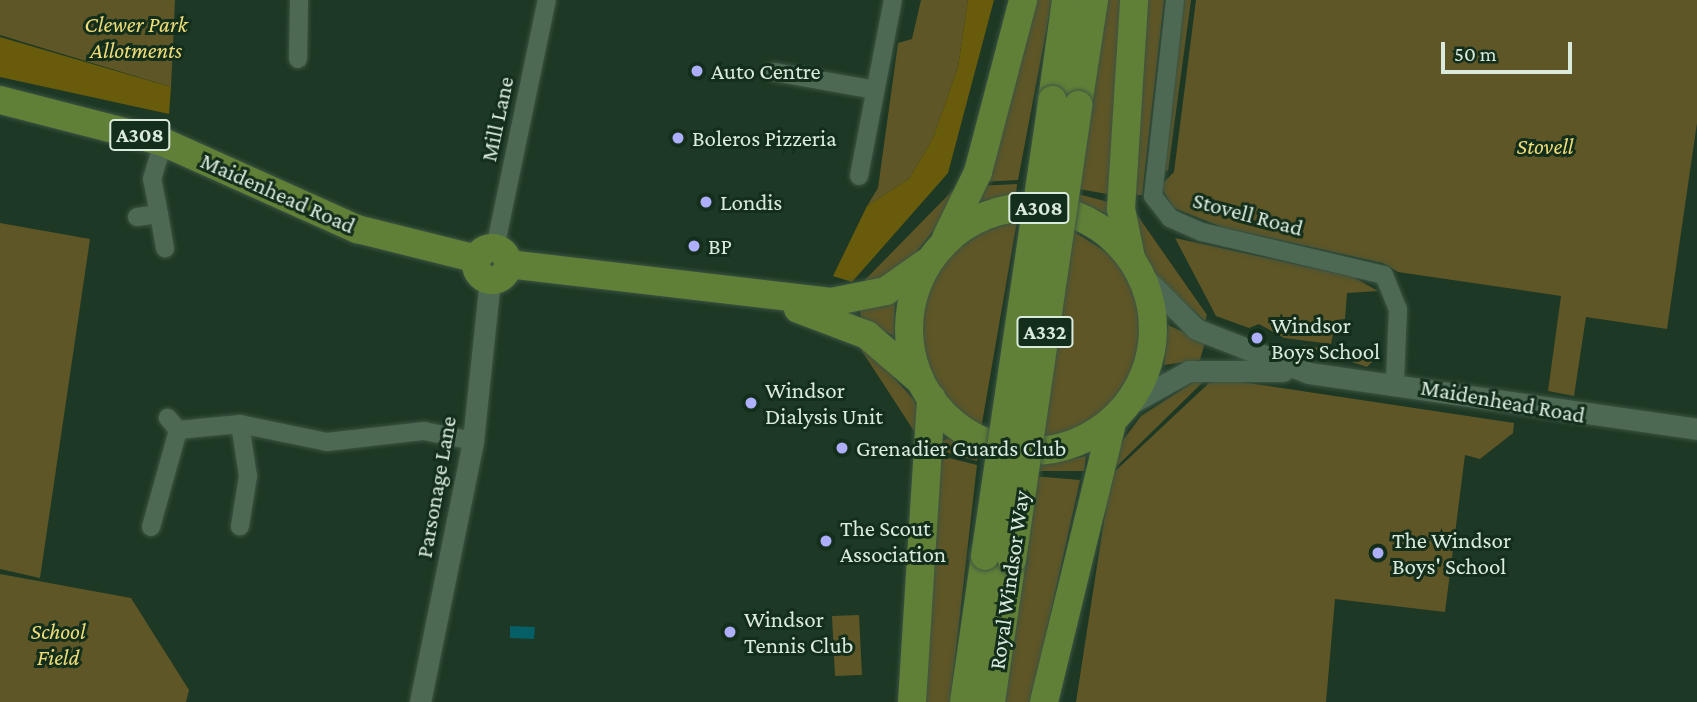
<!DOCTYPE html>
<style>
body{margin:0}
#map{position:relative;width:1697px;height:702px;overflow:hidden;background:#1d3824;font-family:"Crimson Pro",serif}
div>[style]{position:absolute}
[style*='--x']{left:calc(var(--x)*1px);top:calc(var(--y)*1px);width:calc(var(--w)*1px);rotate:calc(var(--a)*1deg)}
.green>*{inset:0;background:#5e5627}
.forest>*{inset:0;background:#685b0c}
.water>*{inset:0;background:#055f66}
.roads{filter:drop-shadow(0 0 2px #3c5443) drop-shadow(0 0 2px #3c5443)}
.minor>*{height:18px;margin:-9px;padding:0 9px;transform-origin:9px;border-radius:9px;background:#4d6954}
.tertiary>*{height:21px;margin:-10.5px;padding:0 10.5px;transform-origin:10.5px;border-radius:10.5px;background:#4d6954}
.primary>*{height:28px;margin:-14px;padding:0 14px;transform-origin:14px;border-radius:14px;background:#618037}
.primary>.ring{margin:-14px;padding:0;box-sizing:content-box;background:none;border:28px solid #618037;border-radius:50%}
.bridges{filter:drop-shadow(0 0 2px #3c5443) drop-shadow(0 0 2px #3c5443)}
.primary-bridge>*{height:28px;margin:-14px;padding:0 14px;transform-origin:14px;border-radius:14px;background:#618037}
.dots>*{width:19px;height:19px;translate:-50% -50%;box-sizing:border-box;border:4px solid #132e1b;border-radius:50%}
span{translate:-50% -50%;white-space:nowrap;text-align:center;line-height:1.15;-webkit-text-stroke:6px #132e1b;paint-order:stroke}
.shield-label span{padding:2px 5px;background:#132e1b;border:2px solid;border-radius:5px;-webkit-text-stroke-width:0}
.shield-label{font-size:21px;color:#daeadd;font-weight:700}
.park-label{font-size:23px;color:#efdc78;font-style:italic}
.poi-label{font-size:23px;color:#daeadd}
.left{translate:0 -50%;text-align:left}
.street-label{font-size:23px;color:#daeadd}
.scale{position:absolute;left:1441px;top:42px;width:131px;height:32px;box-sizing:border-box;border:4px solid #daeadd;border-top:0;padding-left:9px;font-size:21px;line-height:24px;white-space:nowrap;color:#daeadd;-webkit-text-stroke:5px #132e1b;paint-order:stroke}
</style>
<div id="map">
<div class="green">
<div style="clip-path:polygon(0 0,175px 0,171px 87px,0 35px)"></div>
<div style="clip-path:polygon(921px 0,968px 0,958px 67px,933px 138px,909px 179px,867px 206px,878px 188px,898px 43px,912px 39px)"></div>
<div style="clip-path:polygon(1029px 0,1052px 0,1018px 180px,980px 182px)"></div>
<div style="clip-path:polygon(1103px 0,1127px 0,1113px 195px,1073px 188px)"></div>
<div style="clip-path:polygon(1145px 0,1164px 0,1142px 195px,1131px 195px)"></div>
<div style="clip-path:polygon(1179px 0,1191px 0,1168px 171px,1158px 166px)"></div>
<div style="clip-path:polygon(1196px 0,1697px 0,1697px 123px,1667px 329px,1586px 317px,1574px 396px,1548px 391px,1561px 296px,1398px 272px,1383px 263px,1222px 227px,1174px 208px,1160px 186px,1174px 172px)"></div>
<div style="clip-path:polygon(1017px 184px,1016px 195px,974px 202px,978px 186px)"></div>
<div style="clip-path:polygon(958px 185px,950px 210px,905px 266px,885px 280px,860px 285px)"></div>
<div style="clip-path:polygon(1074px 193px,1112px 203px,1109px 215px,1074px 199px)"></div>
<div style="clip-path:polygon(1135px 212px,1207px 315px,1205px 321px,1159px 280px,1142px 250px)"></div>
<div style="clip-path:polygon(1017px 221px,981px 429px,949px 406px,930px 377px,921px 343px,923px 308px,935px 276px,956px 250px,985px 231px)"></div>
<div style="clip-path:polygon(0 223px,90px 239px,40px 578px,0 569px)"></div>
<div style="clip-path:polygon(1068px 228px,1111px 255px,1130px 283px,1140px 316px,1140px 350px,1128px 383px,1107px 411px,1078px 430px,1037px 440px)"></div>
<div style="clip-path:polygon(1175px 238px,1353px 277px,1378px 291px,1347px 293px,1345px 319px,1336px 320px,1331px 344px,1284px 338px,1259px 324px,1249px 328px,1216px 316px)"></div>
<div style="clip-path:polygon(895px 301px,894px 336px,861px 320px,860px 309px)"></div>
<div style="clip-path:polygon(1168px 325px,1205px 342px,1200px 360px,1164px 365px)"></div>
<div style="clip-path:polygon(863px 344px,915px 401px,923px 445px,860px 348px)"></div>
<div style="clip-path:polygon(1301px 345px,1379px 355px,1367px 367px)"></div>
<div style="clip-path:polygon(1203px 376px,1205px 380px,1114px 469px,1121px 443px,1141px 416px)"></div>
<div style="clip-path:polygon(1228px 380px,1514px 423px,1513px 433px,1480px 459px,1465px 455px,1445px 612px,1335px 599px,1326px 702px,1076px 702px,1111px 475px,1209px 383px)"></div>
<div style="clip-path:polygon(949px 438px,978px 454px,977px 461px,941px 451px,941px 441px)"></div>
<div style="clip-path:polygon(941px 456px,977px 465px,950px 702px,924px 702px)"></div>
<div style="clip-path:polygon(1086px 456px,1084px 471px,1034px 471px,1035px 466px)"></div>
<div style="clip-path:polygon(1032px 476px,1080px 480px,1031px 702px,1001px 702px)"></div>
<div style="clip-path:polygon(0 574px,131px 598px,189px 690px,186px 702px,0 702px)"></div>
<div style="clip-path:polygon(859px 615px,862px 675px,835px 676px,832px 616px)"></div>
</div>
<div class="forest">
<div style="clip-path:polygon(968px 0,994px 0,948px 173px,852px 282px,833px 276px,867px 206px,909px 179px,933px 138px,958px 67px)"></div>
<div style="clip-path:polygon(0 37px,171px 87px,169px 114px,0 77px)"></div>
</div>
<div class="water">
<div style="clip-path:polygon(510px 626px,535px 627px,534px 639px,510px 638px)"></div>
</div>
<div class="roads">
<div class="minor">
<div style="--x:1175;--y:0;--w:197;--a:96.4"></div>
<div style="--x:1153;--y:196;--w:28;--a:52"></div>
<div style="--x:1170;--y:218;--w:35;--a:24"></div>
<div style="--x:1202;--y:232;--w:187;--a:13.3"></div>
<div style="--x:1384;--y:275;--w:37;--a:68"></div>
<div style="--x:1398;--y:309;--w:73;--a:92.4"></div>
<div style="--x:298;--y:59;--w:59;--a:-89"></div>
<div style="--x:774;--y:72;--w:103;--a:10.1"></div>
<div style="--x:859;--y:176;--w:179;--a:-79.1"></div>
<div style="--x:159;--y:214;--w:36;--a:-101"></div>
<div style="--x:152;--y:179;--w:39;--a:-73"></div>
<div style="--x:137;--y:217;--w:22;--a:-8"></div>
<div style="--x:159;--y:214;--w:35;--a:80"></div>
<div style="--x:495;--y:248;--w:253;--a:-78.2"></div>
<div style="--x:240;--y:424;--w:53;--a:81.3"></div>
<div style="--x:248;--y:476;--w:51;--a:99.1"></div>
<div style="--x:178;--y:430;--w:62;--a:-5.5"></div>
<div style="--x:240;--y:424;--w:89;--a:11.7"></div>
<div style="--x:327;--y:442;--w:98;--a:-6.5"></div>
<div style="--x:424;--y:431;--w:50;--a:11.5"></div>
<div style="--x:151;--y:527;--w:101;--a:-74.4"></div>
<div style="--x:178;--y:430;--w:16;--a:-130"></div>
</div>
<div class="tertiary">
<div style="--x:1140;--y:273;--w:79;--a:45"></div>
<div style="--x:1196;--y:329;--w:121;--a:21.3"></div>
<div style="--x:1309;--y:373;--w:392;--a:8.2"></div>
<div style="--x:1126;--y:406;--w:72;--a:-29.1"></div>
<div style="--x:1189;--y:371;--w:94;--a:0"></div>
<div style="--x:420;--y:702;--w:266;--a:-78.5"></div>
<div style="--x:473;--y:441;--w:163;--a:-84"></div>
</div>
<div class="primary">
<div style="--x:0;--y:100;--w:168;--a:14.4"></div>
<div style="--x:163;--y:142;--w:213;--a:24.2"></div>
<div style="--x:357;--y:229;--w:124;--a:14"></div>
<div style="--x:1052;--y:100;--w:101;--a:-82"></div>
<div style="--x:1078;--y:105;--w:106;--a:-81.3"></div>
<div class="ring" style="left:909px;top:207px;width:216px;height:216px"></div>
<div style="--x:946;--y:238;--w:73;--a:-64.1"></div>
<div style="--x:978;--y:172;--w:178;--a:-75.3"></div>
<div class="ring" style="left:476px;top:248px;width:4px;height:4px"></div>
<div style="--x:1131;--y:258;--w:50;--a:-101.5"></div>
<div style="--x:1121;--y:209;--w:209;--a:-86.4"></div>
<div style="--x:508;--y:264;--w:325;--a:6.7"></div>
<div style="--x:831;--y:302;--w:56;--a:-11.3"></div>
<div style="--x:886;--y:291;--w:50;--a:-35.3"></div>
<div style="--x:798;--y:309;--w:74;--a:20.6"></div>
<div style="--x:867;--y:335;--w:67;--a:40.8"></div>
<div style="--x:912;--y:702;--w:305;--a:-86.4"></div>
<div style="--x:964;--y:702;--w:148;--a:-81.8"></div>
<div style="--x:991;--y:702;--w:144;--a:-81.6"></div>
<div style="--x:1044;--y:702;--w:290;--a:-76.3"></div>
</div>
</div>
<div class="bridges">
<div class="primary-bridge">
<div style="--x:985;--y:556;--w:461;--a:-81.6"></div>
<div style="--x:1012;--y:560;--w:460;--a:-81.7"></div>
</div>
</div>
<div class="dots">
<div style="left:697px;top:71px;background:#adaffb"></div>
<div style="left:678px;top:138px;background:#adaffb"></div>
<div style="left:706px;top:202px;background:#adaffb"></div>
<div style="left:694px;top:246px;background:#adaffb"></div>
<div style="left:1257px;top:338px;background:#adaffb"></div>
<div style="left:751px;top:403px;background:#adaffb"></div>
<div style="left:842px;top:448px;background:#adaffb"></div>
<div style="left:826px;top:541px;background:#adaffb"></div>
<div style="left:1378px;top:553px;background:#adaffb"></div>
<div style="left:730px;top:632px;background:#adaffb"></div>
</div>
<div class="shield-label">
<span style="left:140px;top:135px">A308</span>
<span style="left:1039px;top:208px">A308</span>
<span style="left:1045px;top:332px">A332</span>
</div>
<div class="park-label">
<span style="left:136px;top:37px">Clewer Park<br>Allotments</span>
<span style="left:1545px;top:146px">Stovell</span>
<span style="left:58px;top:644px">School<br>Field</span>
</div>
<div class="poi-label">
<span class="left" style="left:711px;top:71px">Auto Centre</span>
<span class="left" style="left:692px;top:138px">Boleros Pizzeria</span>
<span class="left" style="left:720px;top:202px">Londis</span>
<span class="left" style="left:708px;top:246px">BP</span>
<span class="left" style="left:1271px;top:338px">Windsor<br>Boys School</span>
<span class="left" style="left:765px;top:403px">Windsor<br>Dialysis Unit</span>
<span class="left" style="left:856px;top:448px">Grenadier Guards Club</span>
<span class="left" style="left:840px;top:541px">The Scout<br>Association</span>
<span class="left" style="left:1392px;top:553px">The Windsor<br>Boys' School</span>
<span class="left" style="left:744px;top:632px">Windsor<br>Tennis Club</span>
</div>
<div class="street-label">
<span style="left:497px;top:119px;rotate:-78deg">Mill Lane</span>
<span style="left:278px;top:193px;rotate:24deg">Maidenhead Road</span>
<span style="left:1248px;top:214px;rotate:15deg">Stovell Road</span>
<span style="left:1503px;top:401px;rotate:10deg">Maidenhead Road</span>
<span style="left:436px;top:487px;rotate:-80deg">Parsonage Lane</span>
<span style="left:1009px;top:580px;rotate:-82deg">Royal Windsor Way</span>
</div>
<div class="scale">50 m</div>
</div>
